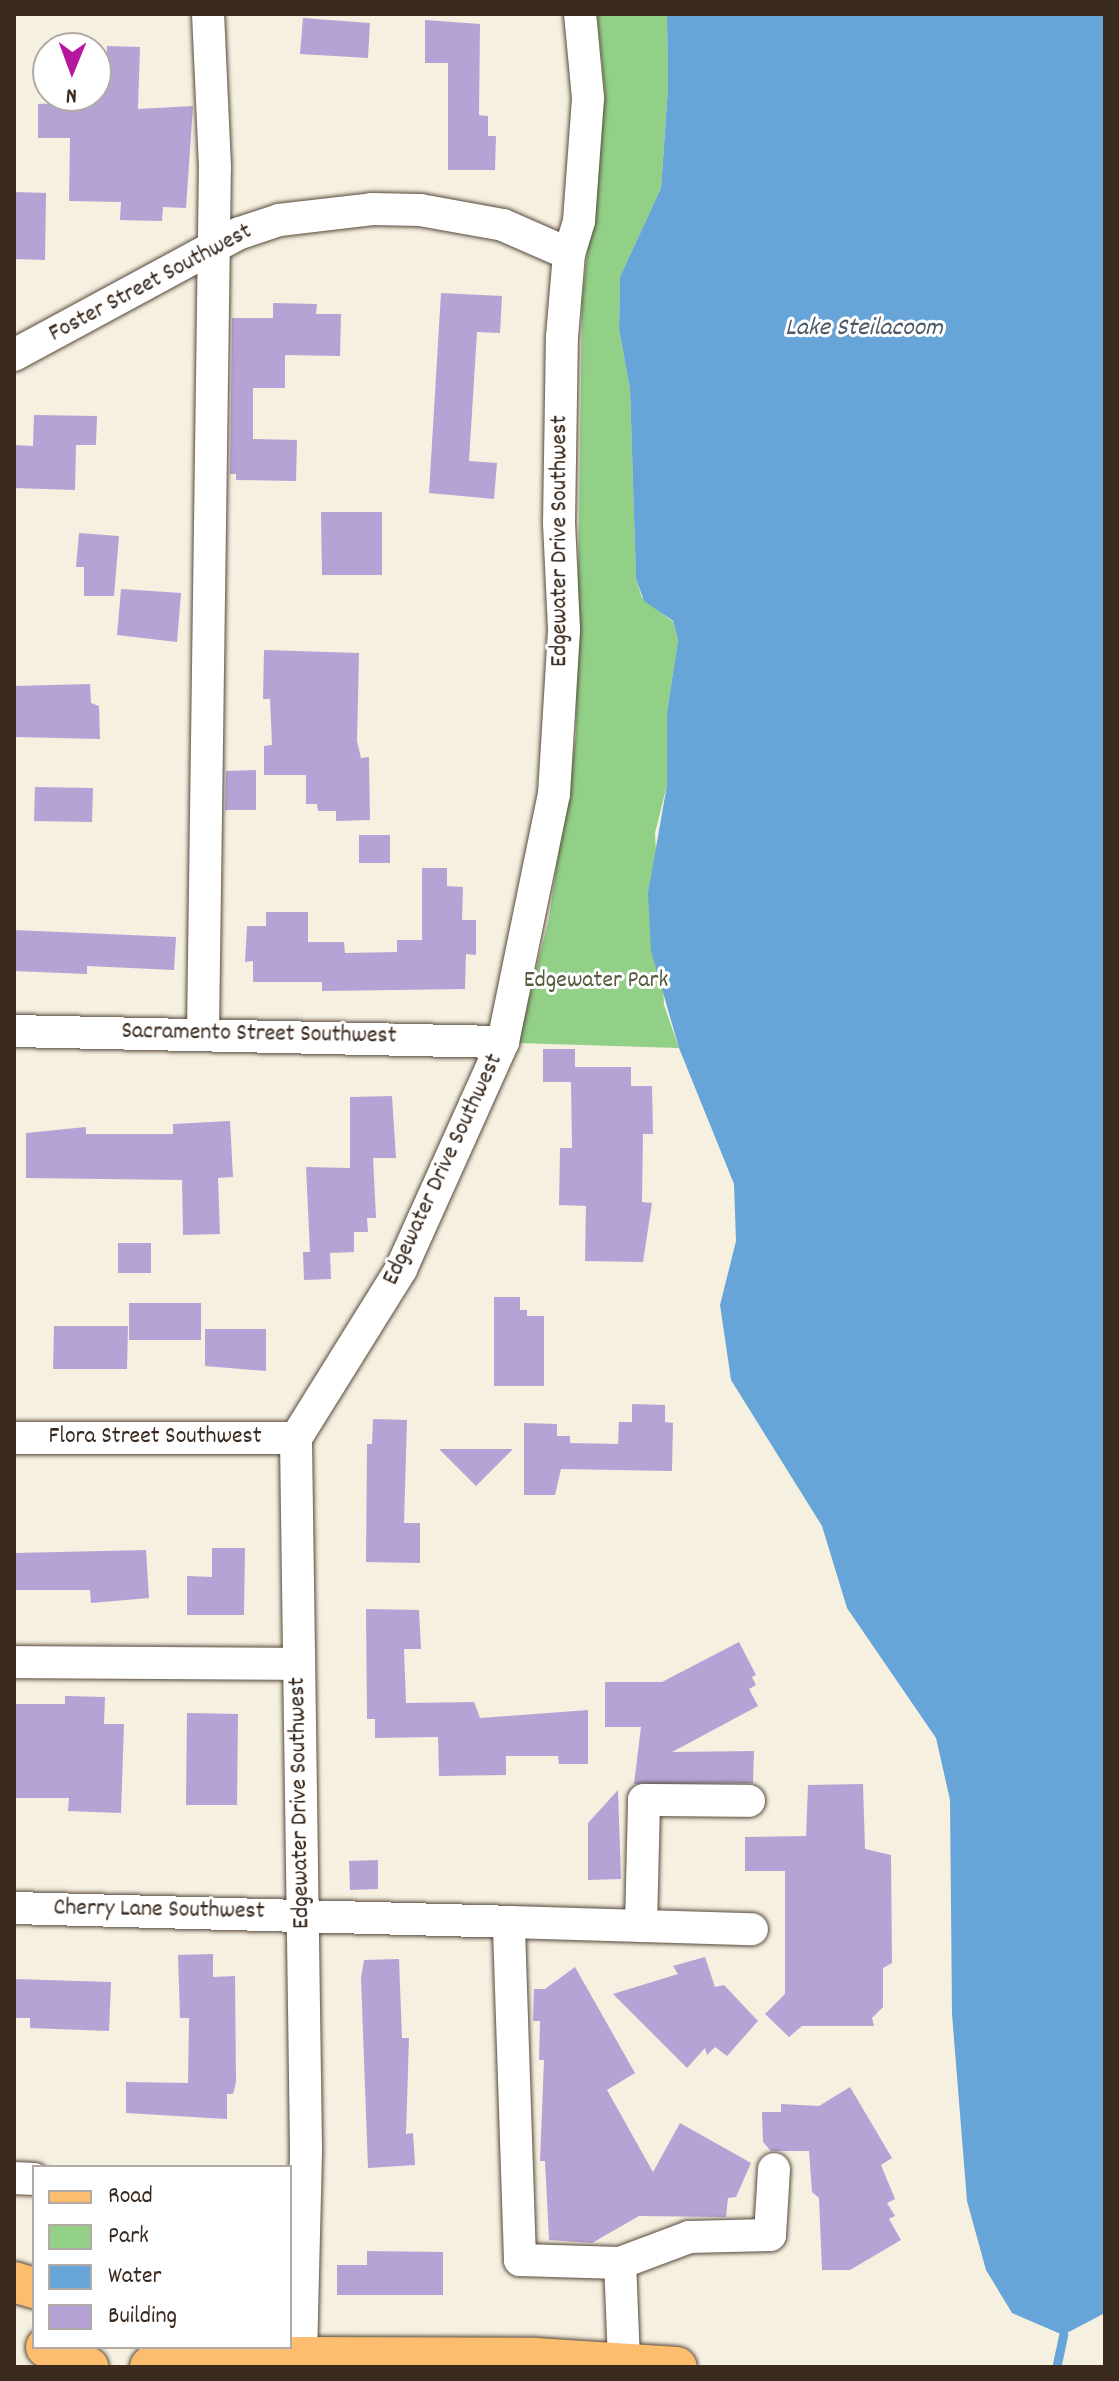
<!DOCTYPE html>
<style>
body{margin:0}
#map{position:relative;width:1119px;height:2381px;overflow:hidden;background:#f5f0e0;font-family:Dekko,sans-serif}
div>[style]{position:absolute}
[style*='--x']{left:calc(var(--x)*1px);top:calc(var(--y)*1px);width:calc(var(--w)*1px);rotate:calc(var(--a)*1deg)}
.green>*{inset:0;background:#91d086}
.water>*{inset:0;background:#67a5d9}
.stream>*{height:9px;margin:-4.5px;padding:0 4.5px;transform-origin:4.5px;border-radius:4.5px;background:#67a5d9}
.building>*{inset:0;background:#b5a3d5}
.roads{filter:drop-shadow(0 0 2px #57483b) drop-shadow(0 0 2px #57483b)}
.minor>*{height:32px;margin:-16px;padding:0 16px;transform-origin:16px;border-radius:16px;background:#fff}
.major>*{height:40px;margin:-20px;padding:0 20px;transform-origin:20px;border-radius:20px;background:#fcbd6f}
span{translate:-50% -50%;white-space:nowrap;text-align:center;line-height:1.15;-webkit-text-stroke:6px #fff;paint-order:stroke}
.street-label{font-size:24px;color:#3b2a1e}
.park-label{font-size:24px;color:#555c3d}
.water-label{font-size:26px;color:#4d5b69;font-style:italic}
.frame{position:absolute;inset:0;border:16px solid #3b2a1e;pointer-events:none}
.legend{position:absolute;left:32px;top:2165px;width:260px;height:184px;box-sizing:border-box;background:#fff;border:2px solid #b1aaa5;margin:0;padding:10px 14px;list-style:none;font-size:24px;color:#3b2a1e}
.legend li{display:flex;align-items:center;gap:16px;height:40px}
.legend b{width:40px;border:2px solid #b1aaa5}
.north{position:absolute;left:32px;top:32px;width:80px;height:80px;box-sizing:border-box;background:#fff;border:2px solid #b1aaa5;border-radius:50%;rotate:181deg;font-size:22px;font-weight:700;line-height:32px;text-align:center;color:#3b2a1e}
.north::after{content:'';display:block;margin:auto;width:28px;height:36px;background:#b5179e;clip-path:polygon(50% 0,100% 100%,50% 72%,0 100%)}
</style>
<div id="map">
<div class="green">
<div style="clip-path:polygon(597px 14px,667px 14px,668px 88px,661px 188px,620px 277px,619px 329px,630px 389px,636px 579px,642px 598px,673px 622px,678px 640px,667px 712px,667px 785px,655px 833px,664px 1005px,679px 1048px,518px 1043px,549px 918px,576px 736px,582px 301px,605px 95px)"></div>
</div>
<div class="water">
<div style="clip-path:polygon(667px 14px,1105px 14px,1105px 2313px,1063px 2335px,1012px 2313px,986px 2270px,967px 2201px,952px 2014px,950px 1800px,936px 1738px,847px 1608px,822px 1526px,731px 1380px,720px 1305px,736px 1241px,734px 1184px,679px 1048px,651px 951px,648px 893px,667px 785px,667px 712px,678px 640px,673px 621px,644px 601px,636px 579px,630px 389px,619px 329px,620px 277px,661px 188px,668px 88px)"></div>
</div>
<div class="stream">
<div style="--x:1057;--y:2364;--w:30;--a:-78"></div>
</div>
<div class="building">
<div style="clip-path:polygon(303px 18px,370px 23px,368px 58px,300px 54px)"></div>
<div style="clip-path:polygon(425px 20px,480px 24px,479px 115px,488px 116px,488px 136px,496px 136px,495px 170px,448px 170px,448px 63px,425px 63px)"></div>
<div style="clip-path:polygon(107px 46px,140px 47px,138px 109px,193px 106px,186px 208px,163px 207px,162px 221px,120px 220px,121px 202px,69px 201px,70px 138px,38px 138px,38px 104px,65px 103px,65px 96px,96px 96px,96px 79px,106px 79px)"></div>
<div style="clip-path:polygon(14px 192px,46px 193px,45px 260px,14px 259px)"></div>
<div style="clip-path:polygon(441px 293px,502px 296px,500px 333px,477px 332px,469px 461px,497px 463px,494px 499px,429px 493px)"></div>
<div style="clip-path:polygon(273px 303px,317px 304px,316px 314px,341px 314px,340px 356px,285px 355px,285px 388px,253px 388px,253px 439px,297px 440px,296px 481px,236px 480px,236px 474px,230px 474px,232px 318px,273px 318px)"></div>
<div style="clip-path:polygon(34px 415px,97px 416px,96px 445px,76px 445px,75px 490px,14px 488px,14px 445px,33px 446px)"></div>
<div style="clip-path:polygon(321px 512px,382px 512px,382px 575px,322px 575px)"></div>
<div style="clip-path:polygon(79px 533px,119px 536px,114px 596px,84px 596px,84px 567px,76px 567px)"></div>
<div style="clip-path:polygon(121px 589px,181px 593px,177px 642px,117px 635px)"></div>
<div style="clip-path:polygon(264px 650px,359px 653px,357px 741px,361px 758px,369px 757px,370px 820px,336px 821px,336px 811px,318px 811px,317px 804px,306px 804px,306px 775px,264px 775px,264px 746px,272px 745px,270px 699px,263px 699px)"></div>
<div style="clip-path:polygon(90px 684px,91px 703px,99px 706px,100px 739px,14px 737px,14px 686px)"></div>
<div style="clip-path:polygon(256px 770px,256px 810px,225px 810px,226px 771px)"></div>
<div style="clip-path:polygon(35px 787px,93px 788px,92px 822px,34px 821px)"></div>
<div style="clip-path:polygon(359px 835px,390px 835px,390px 863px,359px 863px)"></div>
<div style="clip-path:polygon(422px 868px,447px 868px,447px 886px,463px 887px,462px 920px,476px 920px,476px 955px,466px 954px,465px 989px,322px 991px,322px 982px,253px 982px,253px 961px,245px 962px,247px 926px,266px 926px,266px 912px,308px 912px,308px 942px,344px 942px,345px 953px,397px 952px,397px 940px,422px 940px)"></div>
<div style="clip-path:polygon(14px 930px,176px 937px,174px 970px,87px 966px,87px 974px,14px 971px)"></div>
<div style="clip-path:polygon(543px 1049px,575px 1049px,575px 1067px,631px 1067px,631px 1086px,652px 1086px,653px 1134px,643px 1134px,642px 1202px,652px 1203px,643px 1262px,585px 1261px,586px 1206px,559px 1205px,560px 1148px,572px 1148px,571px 1082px,543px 1082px)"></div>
<div style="clip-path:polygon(392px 1096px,396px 1158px,373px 1158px,376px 1218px,367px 1218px,368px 1232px,354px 1232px,354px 1252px,330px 1253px,331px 1279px,304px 1280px,303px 1252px,310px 1252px,306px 1167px,350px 1168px,350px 1097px)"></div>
<div style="clip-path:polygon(230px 1121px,233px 1177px,218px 1178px,220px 1234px,183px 1235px,182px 1180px,26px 1178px,26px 1133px,86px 1127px,86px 1134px,173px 1134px,173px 1124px)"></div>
<div style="clip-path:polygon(118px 1243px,151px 1243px,151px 1273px,118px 1273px)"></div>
<div style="clip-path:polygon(494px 1297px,520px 1297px,520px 1310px,527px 1310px,527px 1316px,544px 1316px,544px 1386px,494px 1386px)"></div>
<div style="clip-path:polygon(129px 1303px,201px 1303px,201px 1340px,129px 1340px)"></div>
<div style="clip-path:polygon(54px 1326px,128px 1326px,127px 1369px,53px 1369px)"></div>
<div style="clip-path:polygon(205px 1329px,266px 1329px,266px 1371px,205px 1366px)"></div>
<div style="clip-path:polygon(632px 1404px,665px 1405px,665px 1422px,673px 1423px,672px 1471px,561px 1469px,555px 1495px,524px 1495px,524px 1423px,557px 1424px,557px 1436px,570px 1436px,570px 1443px,618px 1444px,619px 1422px,632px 1422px)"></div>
<div style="clip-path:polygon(373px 1419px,407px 1420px,404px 1523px,420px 1523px,420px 1563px,366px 1562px,367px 1444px,372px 1444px)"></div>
<div style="clip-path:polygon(439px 1449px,513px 1449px,476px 1486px)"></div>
<div style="clip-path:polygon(212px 1548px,245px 1548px,244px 1615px,187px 1615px,187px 1576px,212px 1577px)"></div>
<div style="clip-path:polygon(146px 1550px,149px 1598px,91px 1603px,90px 1590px,14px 1590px,14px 1553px)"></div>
<div style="clip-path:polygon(366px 1609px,419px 1610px,421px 1649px,404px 1649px,406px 1703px,474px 1702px,480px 1718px,588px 1710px,588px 1764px,559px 1764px,558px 1756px,506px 1756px,506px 1775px,439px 1776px,438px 1737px,375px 1738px,375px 1719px,367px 1719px)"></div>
<div style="clip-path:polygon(739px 1642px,756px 1675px,752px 1677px,756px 1685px,749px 1689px,758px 1706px,672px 1752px,754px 1751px,753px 1783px,634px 1784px,641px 1727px,605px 1727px,605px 1682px,662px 1682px)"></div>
<div style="clip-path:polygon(65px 1696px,105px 1697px,104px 1724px,124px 1724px,121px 1813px,68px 1811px,69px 1798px,14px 1798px,14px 1704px,65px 1704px)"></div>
<div style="clip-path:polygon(187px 1713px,238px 1714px,237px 1805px,186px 1805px)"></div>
<div style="clip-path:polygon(863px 1784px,865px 1849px,891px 1855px,892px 1963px,883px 1968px,883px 2007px,872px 2018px,874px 2026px,802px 2026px,789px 2037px,765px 2014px,785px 1994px,785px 1871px,745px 1871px,745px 1837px,806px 1836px,808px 1785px)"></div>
<div style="clip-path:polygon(618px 1790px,621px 1879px,588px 1880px,588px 1823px)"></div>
<div style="clip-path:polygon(378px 1860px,378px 1889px,350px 1890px,349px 1861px)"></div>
<div style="clip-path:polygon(213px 1954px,213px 1977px,235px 1976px,236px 2082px,233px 2094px,227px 2094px,227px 2119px,126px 2113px,126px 2082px,188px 2083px,189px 2018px,180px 2018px,178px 1955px)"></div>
<div style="clip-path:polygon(705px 1957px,715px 1987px,724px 1985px,758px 2021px,727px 2056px,715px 2047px,707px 2055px,705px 2048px,687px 2068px,613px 1994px,678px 1974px,673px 1966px)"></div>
<div style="clip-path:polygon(399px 1959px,402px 2038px,409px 2038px,406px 2134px,413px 2133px,415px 2165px,368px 2168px,361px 1978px,364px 1960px)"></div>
<div style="clip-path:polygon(575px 1967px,635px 2073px,607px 2090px,653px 2172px,680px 2123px,751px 2163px,736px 2197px,728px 2198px,726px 2217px,639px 2216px,592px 2243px,549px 2240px,545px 2161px,540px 2161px,544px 2060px,539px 2060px,540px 2021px,533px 2021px,534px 1989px,545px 1989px)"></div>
<div style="clip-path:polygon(14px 1979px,111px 1982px,109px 2031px,30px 2028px,30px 2018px,14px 2018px)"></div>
<div style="clip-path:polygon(850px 2087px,892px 2158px,881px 2165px,895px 2199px,887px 2203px,895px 2216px,889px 2219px,901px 2240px,850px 2270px,822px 2270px,819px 2198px,812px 2192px,809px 2151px,771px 2151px,763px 2142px,762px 2112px,781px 2112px,781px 2104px,819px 2106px)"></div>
<div style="clip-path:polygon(367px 2251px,443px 2252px,443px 2295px,337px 2295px,337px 2265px,367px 2265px)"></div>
</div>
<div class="roads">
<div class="minor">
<div style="--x:14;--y:355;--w:257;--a:-28.4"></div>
<div style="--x:240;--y:233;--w:41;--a:-18.4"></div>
<div style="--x:279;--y:220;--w:94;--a:-6.7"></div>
<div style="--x:372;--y:209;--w:48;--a:1.2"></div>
<div style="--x:420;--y:210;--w:84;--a:10.2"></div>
<div style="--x:503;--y:225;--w:72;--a:23.7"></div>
<div style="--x:14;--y:1031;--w:489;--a:1.3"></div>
<div style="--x:203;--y:1032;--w:865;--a:-89.21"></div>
<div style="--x:215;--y:167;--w:153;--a:-92.6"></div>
<div style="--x:14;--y:1438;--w:282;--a:0"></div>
<div style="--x:14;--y:1662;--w:285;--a:0.4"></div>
<div style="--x:14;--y:1908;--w:495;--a:1.6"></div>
<div style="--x:641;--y:1926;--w:126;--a:-88.6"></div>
<div style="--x:644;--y:1800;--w:105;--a:0.5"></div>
<div style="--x:14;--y:2178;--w:20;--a:3"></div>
<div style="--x:620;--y:2263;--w:100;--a:-178.3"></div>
<div style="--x:520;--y:2260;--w:338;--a:-91.9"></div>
<div style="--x:509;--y:1922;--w:243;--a:1.7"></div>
<div style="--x:301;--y:2357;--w:208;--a:-88.6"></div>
<div style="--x:306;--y:2149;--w:711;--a:-90.81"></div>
<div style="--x:296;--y:1438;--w:199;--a:-58.1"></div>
<div style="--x:401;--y:1269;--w:249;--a:-65.8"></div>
<div style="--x:503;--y:1042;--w:253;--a:-78.4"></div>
<div style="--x:554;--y:794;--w:165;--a:-86.5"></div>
<div style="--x:564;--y:629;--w:106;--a:-92.7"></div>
<div style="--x:559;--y:523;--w:186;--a:-89.1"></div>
<div style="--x:562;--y:337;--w:83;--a:-85.2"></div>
<div style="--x:569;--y:254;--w:34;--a:-73"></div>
<div style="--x:579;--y:221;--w:123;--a:-85.8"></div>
<div style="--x:588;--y:98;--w:84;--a:-95.4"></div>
<div style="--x:624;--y:2361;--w:98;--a:-92.3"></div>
<div style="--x:620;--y:2263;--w:74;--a:-20.6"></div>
<div style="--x:689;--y:2237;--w:81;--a:-1.4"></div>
<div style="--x:770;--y:2235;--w:66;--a:-86.5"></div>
</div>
<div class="major">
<div style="--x:14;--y:2282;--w:21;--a:17"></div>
<div style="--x:46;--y:2347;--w:47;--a:25.5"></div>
<div style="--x:150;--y:2367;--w:7;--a:-45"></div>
<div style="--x:155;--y:2362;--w:146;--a:-2"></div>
<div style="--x:301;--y:2357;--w:234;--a:0.2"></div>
<div style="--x:535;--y:2358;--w:142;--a:3.6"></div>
</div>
</div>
<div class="street-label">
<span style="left:151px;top:284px;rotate:-28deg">Foster Street Southwest</span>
<span style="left:561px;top:541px;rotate:-90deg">Edgewater Drive Southwest</span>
<span style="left:259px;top:1035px;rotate:1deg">Sacramento Street Southwest</span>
<span style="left:444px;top:1170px;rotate:-65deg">Edgewater Drive Southwest</span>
<span style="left:155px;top:1438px">Flora Street Southwest</span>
<span style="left:301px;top:1803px;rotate:-91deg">Edgewater Drive Southwest</span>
<span style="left:159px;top:1911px;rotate:1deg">Cherry Lane Southwest</span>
</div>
<div class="park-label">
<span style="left:596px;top:982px">Edgewater Park</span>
</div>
<div class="water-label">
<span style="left:864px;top:329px">Lake Steilacoom</span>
</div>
<div class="frame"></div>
<ul class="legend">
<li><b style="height:10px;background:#fcbd6f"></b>Road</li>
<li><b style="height:22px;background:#91d086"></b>Park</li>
<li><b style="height:22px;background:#67a5d9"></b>Water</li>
<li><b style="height:22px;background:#b5a3d5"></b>Building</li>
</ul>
<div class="north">N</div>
</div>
